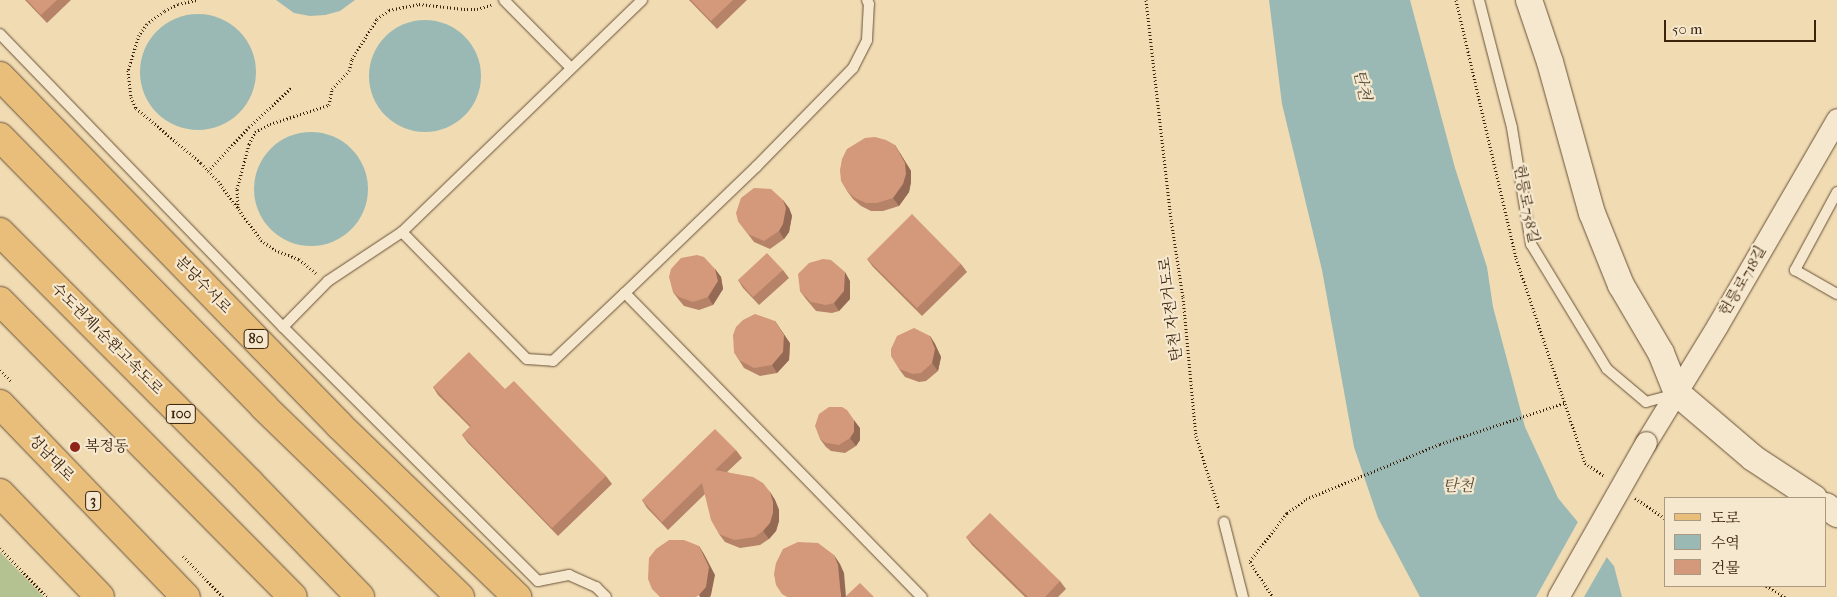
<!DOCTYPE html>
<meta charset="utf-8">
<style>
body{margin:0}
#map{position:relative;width:1837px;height:597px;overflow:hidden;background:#f0dbb3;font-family:"IM FELL French Canon","Noto Serif KR",serif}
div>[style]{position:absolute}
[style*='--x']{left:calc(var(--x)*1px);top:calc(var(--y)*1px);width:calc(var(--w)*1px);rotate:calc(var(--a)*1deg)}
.green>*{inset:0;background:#b4c191}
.water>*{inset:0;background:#9bb9b4}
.round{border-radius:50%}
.pier>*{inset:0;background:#f0dbb3}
.path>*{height:3px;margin-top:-1.5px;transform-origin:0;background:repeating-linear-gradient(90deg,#3c230c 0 1px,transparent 0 3.5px)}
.roads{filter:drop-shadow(0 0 1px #695136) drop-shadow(0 0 1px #695136)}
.service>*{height:10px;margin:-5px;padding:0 5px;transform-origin:5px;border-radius:5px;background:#f5e8ce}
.minor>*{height:21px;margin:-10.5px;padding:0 10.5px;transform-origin:10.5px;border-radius:10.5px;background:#f5e8ce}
.tertiary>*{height:26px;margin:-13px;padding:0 13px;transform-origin:13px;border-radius:13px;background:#f5e8ce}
.primary>*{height:28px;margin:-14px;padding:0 14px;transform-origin:14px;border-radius:14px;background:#e8be7a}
.trunk>*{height:28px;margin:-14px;padding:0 14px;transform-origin:14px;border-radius:14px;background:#e8be7a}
.motorway>*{height:28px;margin:-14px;padding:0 14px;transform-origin:14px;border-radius:14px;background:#e8be7a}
.bridges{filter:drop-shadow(0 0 1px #695136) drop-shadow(0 0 1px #695136)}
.minor-bridge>*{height:21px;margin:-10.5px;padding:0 10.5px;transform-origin:10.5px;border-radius:10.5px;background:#f5e8ce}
.wall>*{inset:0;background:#b68369}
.shaded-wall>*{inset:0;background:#946a55}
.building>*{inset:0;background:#d4987a}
.dots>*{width:14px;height:14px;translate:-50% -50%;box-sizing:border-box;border:2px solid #f5e8ce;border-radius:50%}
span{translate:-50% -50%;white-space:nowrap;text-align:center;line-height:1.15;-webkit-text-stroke:4.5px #f5e8ce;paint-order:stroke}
.shield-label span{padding:1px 4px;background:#f5e8ce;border:1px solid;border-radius:4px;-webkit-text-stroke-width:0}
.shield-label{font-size:14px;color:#3c230c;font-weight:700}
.street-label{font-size:15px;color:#3c230c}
.poi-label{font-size:15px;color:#3c230c}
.left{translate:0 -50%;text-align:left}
.water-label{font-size:16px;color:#58503e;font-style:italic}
.legend{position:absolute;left:1664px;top:497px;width:162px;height:90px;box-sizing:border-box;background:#f5e8ce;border:1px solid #ab9980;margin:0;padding:6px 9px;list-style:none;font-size:15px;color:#3c230c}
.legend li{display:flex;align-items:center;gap:10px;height:25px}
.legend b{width:25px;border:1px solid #ab9980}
.scale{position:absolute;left:1664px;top:20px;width:152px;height:22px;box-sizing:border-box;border:2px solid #3c230c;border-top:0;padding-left:6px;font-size:15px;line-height:18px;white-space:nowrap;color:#3c230c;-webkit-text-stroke:4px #f5e8ce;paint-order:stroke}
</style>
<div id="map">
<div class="green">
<div style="clip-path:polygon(0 552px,44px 597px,0 597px)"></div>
</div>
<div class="water">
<div style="clip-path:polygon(276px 0,355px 0,340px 11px,325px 15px,310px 16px,294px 13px)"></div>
<div style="clip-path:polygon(1269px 0,1410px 0,1455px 168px,1487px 267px,1493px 307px,1525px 427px,1558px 498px,1614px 566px,1622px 597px,1420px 597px,1378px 518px,1354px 447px,1322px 270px,1282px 104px)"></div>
<div class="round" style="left:140px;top:14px;width:116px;height:116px"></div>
<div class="round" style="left:369px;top:20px;width:112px;height:112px"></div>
<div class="round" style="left:254px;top:132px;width:114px;height:114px"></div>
</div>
<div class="pier">
<div style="clip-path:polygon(1579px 520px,1608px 555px,1584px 597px,1536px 597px)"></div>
</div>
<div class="path">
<div style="--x:196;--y:0;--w:18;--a:167"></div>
<div style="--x:178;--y:4;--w:16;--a:153"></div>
<div style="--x:164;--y:11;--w:21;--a:143"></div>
<div style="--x:147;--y:24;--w:14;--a:126"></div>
<div style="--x:139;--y:35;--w:37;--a:107"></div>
<div style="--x:128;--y:70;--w:27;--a:84"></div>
<div style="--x:131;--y:97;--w:12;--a:66"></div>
<div style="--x:136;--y:108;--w:85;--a:40.2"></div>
<div style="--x:201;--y:163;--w:25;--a:47"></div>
<div style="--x:218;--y:181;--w:73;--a:53.9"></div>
<div style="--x:261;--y:240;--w:17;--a:36"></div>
<div style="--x:275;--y:250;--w:26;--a:21"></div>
<div style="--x:299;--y:259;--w:23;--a:40"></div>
<div style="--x:1146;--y:0;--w:220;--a:83.5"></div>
<div style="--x:1171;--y:219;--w:79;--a:81.3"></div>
<div style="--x:1183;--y:297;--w:140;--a:84.7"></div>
<div style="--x:1196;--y:436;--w:77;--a:72.5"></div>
<div style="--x:1456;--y:0;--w:265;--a:76.9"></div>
<div style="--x:1516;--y:258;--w:216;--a:71.4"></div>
<div style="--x:1585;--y:463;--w:23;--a:34"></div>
<div style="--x:208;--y:171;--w:60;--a:-47"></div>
<div style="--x:249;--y:127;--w:59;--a:-42.9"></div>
<div style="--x:238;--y:208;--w:19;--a:-93"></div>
<div style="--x:237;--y:189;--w:47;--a:-75.1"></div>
<div style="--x:249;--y:144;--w:13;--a:-63"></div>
<div style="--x:255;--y:132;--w:17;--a:-28"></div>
<div style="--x:270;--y:124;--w:62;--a:-17.9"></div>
<div style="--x:329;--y:105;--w:16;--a:-79"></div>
<div style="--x:332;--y:89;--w:25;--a:-47"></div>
<div style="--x:349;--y:71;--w:12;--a:-76"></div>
<div style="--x:352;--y:59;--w:47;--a:-58"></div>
<div style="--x:377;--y:19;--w:15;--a:-37"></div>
<div style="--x:389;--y:10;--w:31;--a:-11"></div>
<div style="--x:419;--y:4;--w:45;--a:6.3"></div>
<div style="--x:464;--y:9;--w:13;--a:0"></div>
<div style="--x:477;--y:9;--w:15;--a:-16"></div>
<div style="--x:0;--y:370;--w:17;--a:45"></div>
<div style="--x:1635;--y:498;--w:37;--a:34"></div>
<div style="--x:0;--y:548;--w:68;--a:46.2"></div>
<div style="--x:183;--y:556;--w:57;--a:45.7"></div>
<div style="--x:1250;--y:561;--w:61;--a:-52.4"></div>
<div style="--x:1287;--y:513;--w:24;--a:-36"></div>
<div style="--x:1306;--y:499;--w:145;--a:-22.3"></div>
<div style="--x:1440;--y:444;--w:131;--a:-18.3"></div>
<div style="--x:1250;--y:562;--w:42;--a:56.7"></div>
<div style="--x:1766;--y:586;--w:22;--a:30"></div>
</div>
<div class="roads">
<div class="service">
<div style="--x:504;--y:0;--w:94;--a:45.4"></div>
<div style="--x:1479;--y:0;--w:132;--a:75.5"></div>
<div style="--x:1512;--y:128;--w:118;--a:80.7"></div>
<div style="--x:1531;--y:244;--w:146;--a:58.7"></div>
<div style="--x:1607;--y:369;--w:51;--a:40.2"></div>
<div style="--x:1646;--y:402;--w:27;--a:-15"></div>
<div style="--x:0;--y:34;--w:407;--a:46"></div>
<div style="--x:283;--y:327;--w:360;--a:44.9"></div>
<div style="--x:538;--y:581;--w:32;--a:-11"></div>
<div style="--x:569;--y:575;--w:30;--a:24"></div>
<div style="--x:596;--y:587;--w:14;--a:45"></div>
<div style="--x:1837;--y:192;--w:89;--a:118.3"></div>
<div style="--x:1795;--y:270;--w:48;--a:29.7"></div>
<div style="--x:402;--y:232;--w:178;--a:45.5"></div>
<div style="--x:527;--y:359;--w:26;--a:4"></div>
<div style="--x:553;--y:361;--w:99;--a:-43.4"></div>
<div style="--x:625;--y:293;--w:425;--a:45.7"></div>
<div style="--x:625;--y:293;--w:182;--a:-43.9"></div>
<div style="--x:756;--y:167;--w:139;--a:-45.6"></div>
<div style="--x:853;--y:68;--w:31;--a:-63"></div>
<div style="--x:867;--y:40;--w:36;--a:-87"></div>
<div style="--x:869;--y:4;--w:4;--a:-117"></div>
<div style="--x:283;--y:327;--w:64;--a:-45.6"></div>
<div style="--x:328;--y:281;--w:89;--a:-33.5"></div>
<div style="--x:402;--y:232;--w:334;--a:-44"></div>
<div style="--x:1224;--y:522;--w:77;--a:75.8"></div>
</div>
<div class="minor">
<div style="--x:1646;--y:442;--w:136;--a:-58.5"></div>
<div style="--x:1717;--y:326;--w:239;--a:-59.9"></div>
</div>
<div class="tertiary">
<div style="--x:1529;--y:0;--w:65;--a:71.3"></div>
<div style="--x:1550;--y:62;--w:157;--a:74.5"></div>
<div style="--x:1592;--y:213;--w:78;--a:68.1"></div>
<div style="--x:1621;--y:285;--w:79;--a:59.5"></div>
<div style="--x:1661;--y:353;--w:43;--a:68.2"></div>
<div style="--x:1677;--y:393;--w:100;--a:40.5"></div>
<div style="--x:1753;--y:458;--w:73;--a:33.3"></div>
<div style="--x:1826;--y:506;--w:14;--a:36"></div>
</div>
<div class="primary">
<div style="--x:0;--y:404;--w:268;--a:46.1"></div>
<div style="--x:0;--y:493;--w:144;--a:46.1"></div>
</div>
<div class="trunk">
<div style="--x:0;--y:76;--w:487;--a:45.8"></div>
<div style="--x:339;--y:425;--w:248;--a:44"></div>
<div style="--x:0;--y:137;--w:378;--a:45.6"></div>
<div style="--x:264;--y:407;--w:273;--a:44.1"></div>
</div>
<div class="motorway">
<div style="--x:0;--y:232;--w:353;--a:45.1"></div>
<div style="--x:249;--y:482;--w:160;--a:46"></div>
<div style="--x:0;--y:301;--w:416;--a:45.3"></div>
</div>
</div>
<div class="bridges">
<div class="minor-bridge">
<div style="--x:1558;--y:597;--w:178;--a:-60.4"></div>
</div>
</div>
<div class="wall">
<div style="clip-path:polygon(25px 0,71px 0,47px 23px)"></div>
<div style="clip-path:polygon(689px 0,747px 0,717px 29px)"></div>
<div style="clip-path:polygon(900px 153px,911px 171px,911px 182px,909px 192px,899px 206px,883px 211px,871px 211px,861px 206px,853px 199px,847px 191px)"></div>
<div style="clip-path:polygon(789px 208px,792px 216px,789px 232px,784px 239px,770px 249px,754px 242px,738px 221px)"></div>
<div style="clip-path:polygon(867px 259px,961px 264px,967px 272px,922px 316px,873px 267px)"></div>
<div style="clip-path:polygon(715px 269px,721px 277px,723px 289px,713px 305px,699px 310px,684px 306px,679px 300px,673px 292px)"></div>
<div style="clip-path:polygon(783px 270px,789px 278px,759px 305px,743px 288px,738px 280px)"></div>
<div style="clip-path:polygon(850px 281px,850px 299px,839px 311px,832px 313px,816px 311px,806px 299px,800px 291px)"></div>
<div style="clip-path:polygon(930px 336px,935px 344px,941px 357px,938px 371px,926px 381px,919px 382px,905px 377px,899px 369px)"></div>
<div style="clip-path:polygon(790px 343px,789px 360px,777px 373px,760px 376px,744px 368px,734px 352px)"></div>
<div style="clip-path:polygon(433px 387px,505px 389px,606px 476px,612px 484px,558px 536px,468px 443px,462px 435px,470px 427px,438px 395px)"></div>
<div style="clip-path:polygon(860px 428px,860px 440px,856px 446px,845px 453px,831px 451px,826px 447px,820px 439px)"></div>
<div style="clip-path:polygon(736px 450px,742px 458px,727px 472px,770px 492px,775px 500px,779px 510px,779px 521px,776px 531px,769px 539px,760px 545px,740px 548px,725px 542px,719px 534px,705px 494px,668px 530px,647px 508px,642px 500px)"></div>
<div style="clip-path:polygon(966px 537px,1060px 581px,1066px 589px,1058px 597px,1025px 597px,972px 545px)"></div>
</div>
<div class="shaded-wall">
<div style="clip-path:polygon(895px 145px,911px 171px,911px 182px,909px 192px,899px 206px,893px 198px)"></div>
<div style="clip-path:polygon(783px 200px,789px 208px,792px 216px,789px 232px,784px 239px,779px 231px)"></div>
<div style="clip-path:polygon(715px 269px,721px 277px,723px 289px,713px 305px,708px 297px)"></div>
<div style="clip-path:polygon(845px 272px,850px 281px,850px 299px,839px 311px,834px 303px)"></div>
<div style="clip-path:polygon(775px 321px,790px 343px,789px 360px,777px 373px,772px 365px)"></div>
<div style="clip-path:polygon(930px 336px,935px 344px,941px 357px,938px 371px,932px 363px)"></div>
<div style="clip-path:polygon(854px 420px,860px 428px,860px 440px,856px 446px,850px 438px)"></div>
<div style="clip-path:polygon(770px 492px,775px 500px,779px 510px,779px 521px,776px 531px,769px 539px,763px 531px)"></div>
<div style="clip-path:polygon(699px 546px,704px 554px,715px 575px,711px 595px,710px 597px,700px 597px,699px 595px)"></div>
<div style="clip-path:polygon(834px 555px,840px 564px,844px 573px,846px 597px,841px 597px)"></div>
</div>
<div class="building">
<div style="clip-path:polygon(27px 0,57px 0,41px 15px)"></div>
<div style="clip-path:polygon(691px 0,733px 0,711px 21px)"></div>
<div style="clip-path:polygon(875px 137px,886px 140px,895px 145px,905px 163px,906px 174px,903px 184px,893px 198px,877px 203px,866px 203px,855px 198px,847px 191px,841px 181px,840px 170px,842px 159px,847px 149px,865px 138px)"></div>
<div style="clip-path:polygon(754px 188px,771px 189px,783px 200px,786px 208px,783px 224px,779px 231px,764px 241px,748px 234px,738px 221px,736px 213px,741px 198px)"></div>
<div style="clip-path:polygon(912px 214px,961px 264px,917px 308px,867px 259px)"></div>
<div style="clip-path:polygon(767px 253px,783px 270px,753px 297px,738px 280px)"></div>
<div style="clip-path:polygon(697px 255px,704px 257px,715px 269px,718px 281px,708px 297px,693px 302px,679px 297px,673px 292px,669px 277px,671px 269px,681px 258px)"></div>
<div style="clip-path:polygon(823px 259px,831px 260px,845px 272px,844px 291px,834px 303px,826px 305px,811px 302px,800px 291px,798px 274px,809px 263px)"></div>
<div style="clip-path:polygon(755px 314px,775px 321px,784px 335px,783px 352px,772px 365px,754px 368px,739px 360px,734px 352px,733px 335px,736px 327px,743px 320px)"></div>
<div style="clip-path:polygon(914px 328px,930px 336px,935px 349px,932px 363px,921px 373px,913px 374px,899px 369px,891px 356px,891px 349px,897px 336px)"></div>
<div style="clip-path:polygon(469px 352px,505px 389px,514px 381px,606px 476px,552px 528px,462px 435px,471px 426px,433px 387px)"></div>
<div style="clip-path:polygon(829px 407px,842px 407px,847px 410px,854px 420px,854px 432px,850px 438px,839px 445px,826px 443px,820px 439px,815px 426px,819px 414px)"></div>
<div style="clip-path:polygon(715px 429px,736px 450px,715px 470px,753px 477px,763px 483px,770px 492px,773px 502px,773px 513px,770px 523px,763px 531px,755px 537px,734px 540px,719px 534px,711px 520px,702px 483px,662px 522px,642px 500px)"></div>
<div style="clip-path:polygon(990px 513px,1060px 581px,1045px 597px,1028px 597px,966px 537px)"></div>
<div style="clip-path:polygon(669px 540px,684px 540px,699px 546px,709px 567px,706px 587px,699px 595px,696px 597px,660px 597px,652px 589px,648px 579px,649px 558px,656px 549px)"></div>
<div style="clip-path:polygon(798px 542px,818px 543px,834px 555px,838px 565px,841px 597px,787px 597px,782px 594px,776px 585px,774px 574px,776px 563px,783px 549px)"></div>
<div style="clip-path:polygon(860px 583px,874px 597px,845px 597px)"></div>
</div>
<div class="dots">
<div style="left:75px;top:447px;background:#8f2418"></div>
</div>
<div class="shield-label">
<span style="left:256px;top:339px">80</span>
<span style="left:181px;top:414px">100</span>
<span style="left:93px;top:501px">3</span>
</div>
<div class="street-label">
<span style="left:1526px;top:204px;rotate:79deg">헌릉로758길</span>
<span style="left:1743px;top:281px;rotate:-60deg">헌릉로718길</span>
<span style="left:203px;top:285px;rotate:46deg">분당수서로</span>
<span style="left:1171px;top:309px;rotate:-97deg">탄천 자전거도로</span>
<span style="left:107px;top:339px;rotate:45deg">수도권제1순환고속도로</span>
<span style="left:51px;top:458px;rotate:46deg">성남대로</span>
</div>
<div class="poi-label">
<span class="left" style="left:85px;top:447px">복정동</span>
</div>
<div class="water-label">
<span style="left:1362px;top:85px;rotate:78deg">탄천</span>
<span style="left:1458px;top:486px">탄천</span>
</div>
<ul class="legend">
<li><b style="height:6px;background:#e8be7a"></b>도로</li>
<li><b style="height:14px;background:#9bb9b4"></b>수역</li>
<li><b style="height:14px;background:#d4987a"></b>건물</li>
</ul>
<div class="scale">50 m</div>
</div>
